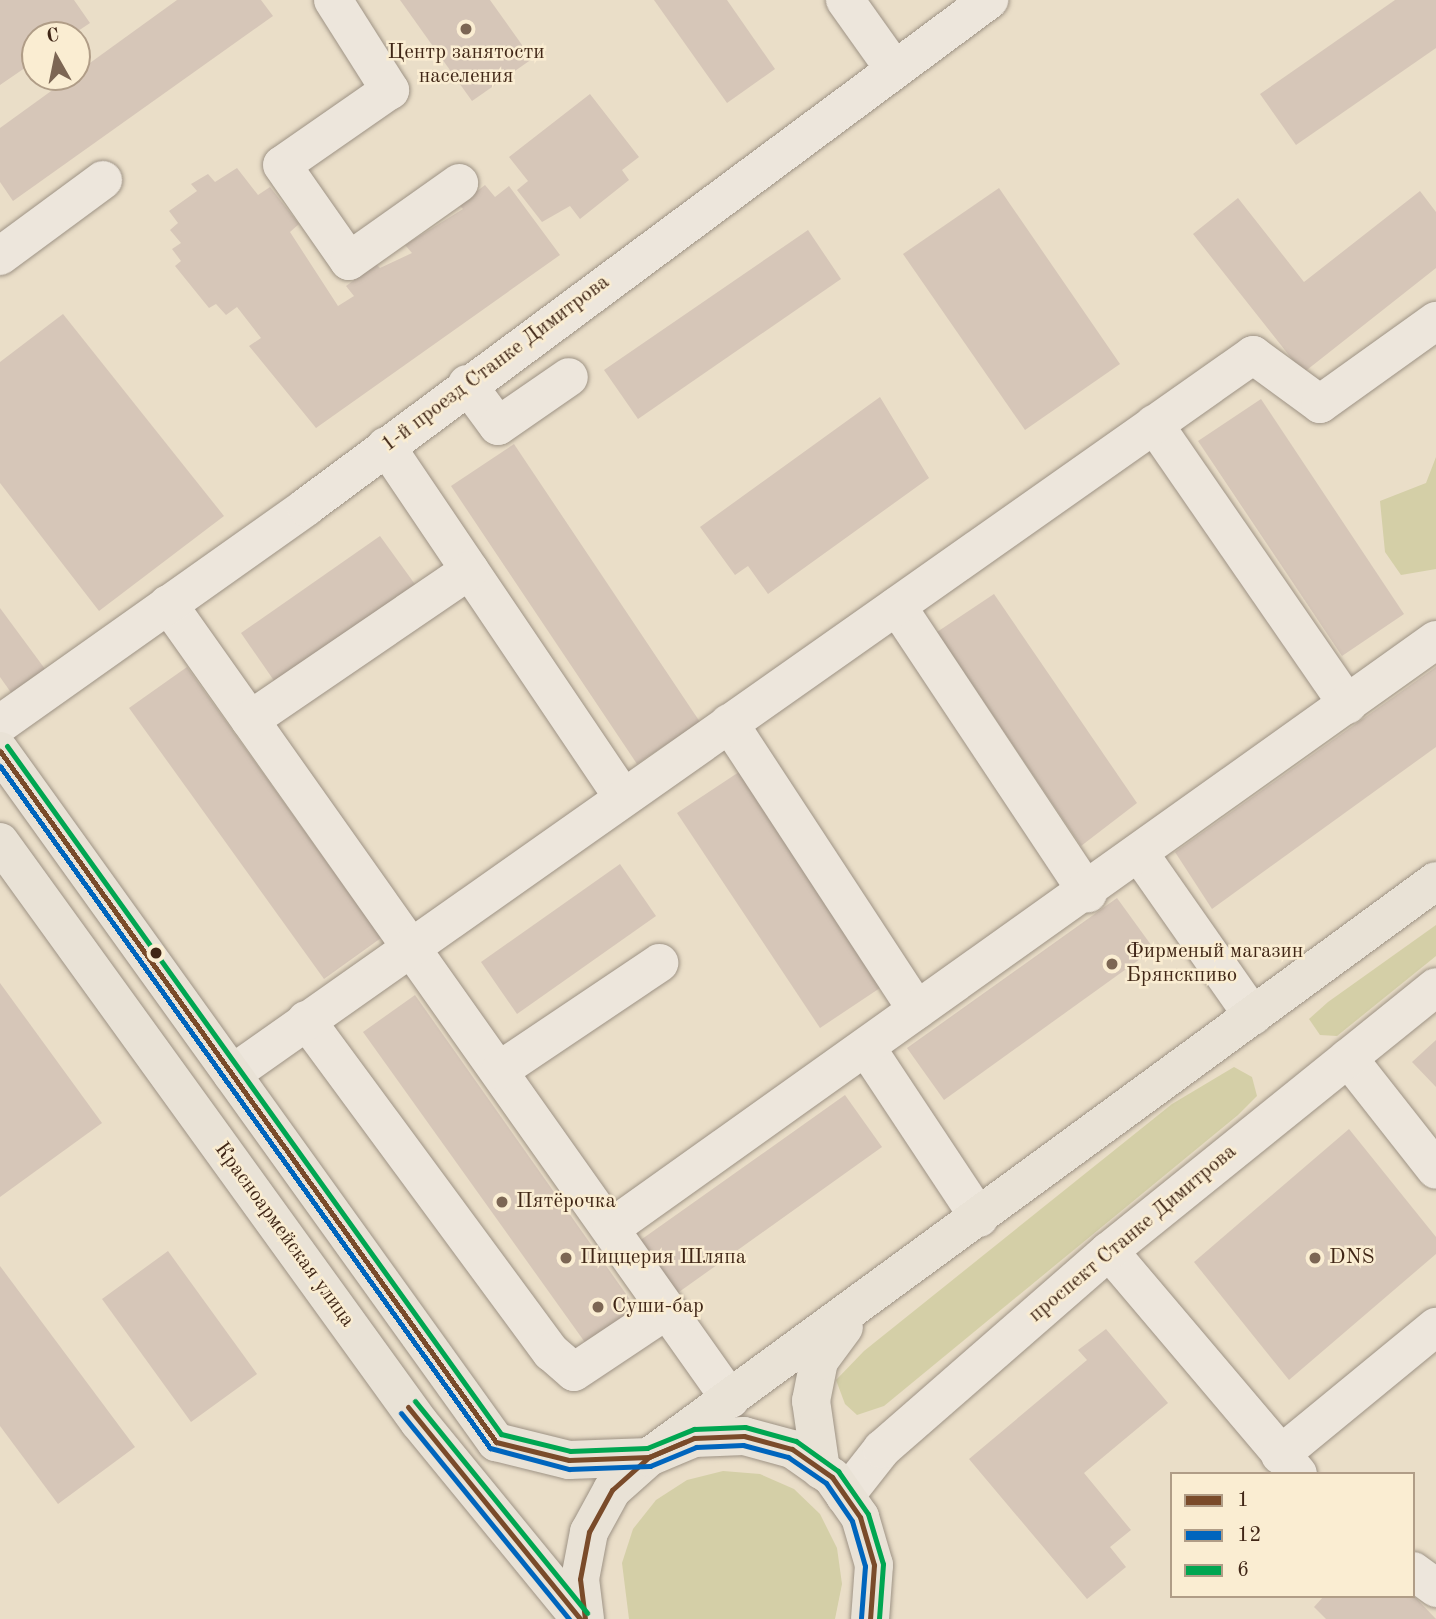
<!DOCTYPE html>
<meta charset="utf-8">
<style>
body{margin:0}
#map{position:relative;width:1436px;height:1619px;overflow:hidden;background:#eadec8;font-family:"Old Standard TT",serif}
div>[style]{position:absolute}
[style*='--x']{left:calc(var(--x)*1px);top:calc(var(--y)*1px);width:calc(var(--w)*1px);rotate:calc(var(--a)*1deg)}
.green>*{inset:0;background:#d4cfa7}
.building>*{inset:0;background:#d6c6b8}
.roads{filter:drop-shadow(0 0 2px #9e9385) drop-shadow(0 0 2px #9e9385)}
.minor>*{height:38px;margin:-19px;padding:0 19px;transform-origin:19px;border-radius:19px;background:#ede6dc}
.major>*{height:38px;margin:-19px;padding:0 19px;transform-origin:19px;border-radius:19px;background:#e9e2d6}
.bus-1>*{height:5px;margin:-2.5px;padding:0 2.5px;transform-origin:2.5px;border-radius:2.5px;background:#7a4b2a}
.bus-2>*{height:5px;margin:-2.5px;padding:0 2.5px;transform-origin:2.5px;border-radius:2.5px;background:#0065bd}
.bus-3>*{height:5px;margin:-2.5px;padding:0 2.5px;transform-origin:2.5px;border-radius:2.5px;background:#00a651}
.dots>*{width:19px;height:19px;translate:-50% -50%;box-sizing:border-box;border:4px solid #faedd2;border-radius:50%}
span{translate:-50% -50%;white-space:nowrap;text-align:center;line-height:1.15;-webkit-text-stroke:5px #faedd2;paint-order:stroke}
.poi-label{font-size:21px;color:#402616}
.left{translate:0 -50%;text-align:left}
.street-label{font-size:21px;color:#402616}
.legend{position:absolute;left:1170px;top:1472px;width:245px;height:126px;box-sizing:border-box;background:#faedd2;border:2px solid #b09d87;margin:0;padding:9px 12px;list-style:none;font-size:21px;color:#402616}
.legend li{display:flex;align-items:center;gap:14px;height:35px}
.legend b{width:35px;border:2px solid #b09d87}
.north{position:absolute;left:21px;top:21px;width:70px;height:70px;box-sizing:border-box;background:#faedd2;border:2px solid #b09d87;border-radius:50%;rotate:351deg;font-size:19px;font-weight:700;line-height:28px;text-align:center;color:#402616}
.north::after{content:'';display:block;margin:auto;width:24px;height:32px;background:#7c6654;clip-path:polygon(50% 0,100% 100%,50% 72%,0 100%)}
</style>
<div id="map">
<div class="green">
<div style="clip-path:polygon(1436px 457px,1436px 569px,1401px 575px,1385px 552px,1380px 501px,1426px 483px)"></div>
<div style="clip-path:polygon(1436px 925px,1436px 956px,1337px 1036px,1320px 1035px,1309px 1019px,1328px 1002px)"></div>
<div style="clip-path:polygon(1234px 1067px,1252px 1077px,1257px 1096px,1238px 1115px,884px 1406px,857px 1415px,845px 1404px,836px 1380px,864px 1351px,1172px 1104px)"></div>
<div style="clip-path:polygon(723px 1471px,760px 1474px,794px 1489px,820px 1514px,837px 1548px,842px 1584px,835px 1619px,629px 1619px,622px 1563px,633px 1529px,656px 1500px,687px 1480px)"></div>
</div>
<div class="building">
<div style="clip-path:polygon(0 0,74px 0,90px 23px,72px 35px,35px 35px,35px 61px,0 85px)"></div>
<div style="clip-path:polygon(177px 0,261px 0,273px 16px,13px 201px,0 182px,0 128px)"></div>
<div style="clip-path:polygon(400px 0,490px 0,532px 59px,472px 101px)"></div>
<div style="clip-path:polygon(654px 0,727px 0,775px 69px,727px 103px)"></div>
<div style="clip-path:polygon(1395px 0,1436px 0,1436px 48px,1296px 145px,1260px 94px)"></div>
<div style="clip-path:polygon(590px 94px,639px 157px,622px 170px,629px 180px,580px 219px,570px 206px,542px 222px,517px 190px,528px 181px,509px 157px)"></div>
<div style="clip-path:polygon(237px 168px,258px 195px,270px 187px,299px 224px,290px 232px,338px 306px,354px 296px,346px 286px,376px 264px,380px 268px,412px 253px,405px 245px,463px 209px,459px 205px,485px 185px,495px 197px,509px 186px,560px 255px,316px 428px,249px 346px,261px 338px,237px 307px,226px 315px,216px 304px,209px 308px,175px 266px,181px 261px,172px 249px,181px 243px,170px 230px,178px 223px,169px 211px,197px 191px,191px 184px,208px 174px,215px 182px)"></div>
<div style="clip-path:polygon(999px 188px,1120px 364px,1025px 430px,903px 254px)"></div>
<div style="clip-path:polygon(1420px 191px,1436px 212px,1436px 268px,1303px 373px,1193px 234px,1238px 198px,1304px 282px)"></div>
<div style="clip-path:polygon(808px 230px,841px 279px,638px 419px,604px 370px)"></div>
<div style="clip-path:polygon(63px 314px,224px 516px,99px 611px,0 483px,0 362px)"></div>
<div style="clip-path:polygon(880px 397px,929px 478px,768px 594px,748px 566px,735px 575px,700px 527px)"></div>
<div style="clip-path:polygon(1261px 399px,1404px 614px,1342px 656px,1198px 441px)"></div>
<div style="clip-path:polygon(514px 444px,700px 722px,637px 764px,451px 486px)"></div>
<div style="clip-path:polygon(380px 536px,417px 587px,277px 685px,241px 633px)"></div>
<div style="clip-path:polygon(994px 594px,1137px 803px,1081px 846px,937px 632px)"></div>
<div style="clip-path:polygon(0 608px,45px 669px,12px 694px,0 677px)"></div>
<div style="clip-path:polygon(187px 667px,381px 938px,324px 979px,129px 708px)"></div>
<div style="clip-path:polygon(1436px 667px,1436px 747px,1212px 909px,1175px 852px)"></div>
<div style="clip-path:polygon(739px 772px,883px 986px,820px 1028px,677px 813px)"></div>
<div style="clip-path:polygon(620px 864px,656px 916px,517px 1014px,481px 962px)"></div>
<div style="clip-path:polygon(1117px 898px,1154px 949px,944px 1100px,907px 1048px)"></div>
<div style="clip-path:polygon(0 983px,102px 1123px,0 1197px)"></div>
<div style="clip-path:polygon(415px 995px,638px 1311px,589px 1348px,363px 1032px)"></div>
<div style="clip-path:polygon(1436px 1040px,1436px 1087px,1412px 1062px)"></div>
<div style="clip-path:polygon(845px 1095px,882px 1147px,672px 1297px,635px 1244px)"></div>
<div style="clip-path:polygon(1349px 1129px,1436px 1237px,1436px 1254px,1289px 1380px,1194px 1262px)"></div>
<div style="clip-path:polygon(168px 1251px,257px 1374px,191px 1422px,102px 1299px)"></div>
<div style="clip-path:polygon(0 1266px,135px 1447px,58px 1504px,0 1426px)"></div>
<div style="clip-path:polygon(1106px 1329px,1168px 1403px,1084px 1473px,1131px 1530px,1110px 1547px,1126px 1567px,1087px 1599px,969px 1459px,1087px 1360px,1078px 1350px)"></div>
<div style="clip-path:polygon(1324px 1596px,1414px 1596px,1436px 1619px,1326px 1619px,1314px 1607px)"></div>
</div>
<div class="roads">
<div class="minor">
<div style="--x:333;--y:0;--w:107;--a:57.7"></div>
<div style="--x:390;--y:90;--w:131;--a:145.2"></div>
<div style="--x:282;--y:165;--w:117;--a:55.1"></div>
<div style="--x:349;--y:261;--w:135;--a:-35.3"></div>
<div style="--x:845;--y:0;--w:85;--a:54.6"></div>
<div style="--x:0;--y:256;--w:128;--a:-36.4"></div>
<div style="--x:467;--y:384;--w:52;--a:53.6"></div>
<div style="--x:498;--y:426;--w:86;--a:-34.6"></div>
<div style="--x:1154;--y:424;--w:341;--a:55.4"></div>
<div style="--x:386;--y:446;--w:424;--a:56"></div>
<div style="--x:168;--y:604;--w:974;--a:54.74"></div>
<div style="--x:897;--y:606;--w:345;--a:56.4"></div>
<div style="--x:250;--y:720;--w:266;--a:-34.3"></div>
<div style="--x:729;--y:723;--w:343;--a:56.8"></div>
<div style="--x:0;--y:724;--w:375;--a:-35.3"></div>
<div style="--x:306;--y:507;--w:851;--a:-36.59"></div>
<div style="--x:1141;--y:856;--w:195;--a:55"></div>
<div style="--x:306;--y:1020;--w:413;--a:53.6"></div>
<div style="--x:551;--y:1352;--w:30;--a:41"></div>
<div style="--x:574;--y:1372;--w:112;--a:-33.7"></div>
<div style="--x:866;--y:1047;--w:205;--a:56.5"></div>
<div style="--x:1348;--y:1058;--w:142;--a:51.8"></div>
<div style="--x:500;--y:1070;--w:192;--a:-33.9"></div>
<div style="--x:232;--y:1074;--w:1249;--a:-35.15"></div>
<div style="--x:1253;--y:355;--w:83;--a:36.2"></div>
<div style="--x:1320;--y:404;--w:143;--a:-35.6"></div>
<div style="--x:611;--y:1228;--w:1013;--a:-35.48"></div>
<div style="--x:1109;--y:1251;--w:292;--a:49.7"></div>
<div style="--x:1280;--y:1455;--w:202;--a:-39.4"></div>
<div style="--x:845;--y:1496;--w:60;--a:-51.8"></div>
<div style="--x:882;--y:1449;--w:301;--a:-41.1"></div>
<div style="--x:1109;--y:1251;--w:420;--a:-38.9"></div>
<div style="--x:1413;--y:1571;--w:29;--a:36"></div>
</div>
<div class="major">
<div style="--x:0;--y:751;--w:851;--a:54.33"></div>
<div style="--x:496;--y:1442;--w:75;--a:13.9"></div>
<div style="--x:569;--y:1460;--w:80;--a:-2.1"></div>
<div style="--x:649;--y:1457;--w:49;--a:-22.9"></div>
<div style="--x:694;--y:1438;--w:50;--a:-2.3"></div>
<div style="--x:744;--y:1436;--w:50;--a:15.2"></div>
<div style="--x:792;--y:1449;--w:49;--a:35"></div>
<div style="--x:832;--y:1477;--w:49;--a:55"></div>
<div style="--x:860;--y:1517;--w:50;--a:73.7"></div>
<div style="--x:874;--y:1565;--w:54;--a:94.2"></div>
<div style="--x:0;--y:842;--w:716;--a:54.16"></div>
<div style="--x:419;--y:1422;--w:254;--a:50.7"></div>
<div style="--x:821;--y:1470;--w:70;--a:-98.2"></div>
<div style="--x:811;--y:1401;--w:41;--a:-78.7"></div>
<div style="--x:819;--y:1361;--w:42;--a:-53.7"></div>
<div style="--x:585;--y:1619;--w:40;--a:-97.1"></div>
<div style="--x:580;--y:1579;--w:48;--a:-79.2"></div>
<div style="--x:589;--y:1532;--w:48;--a:-61.3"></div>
<div style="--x:612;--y:1490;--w:50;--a:-41.7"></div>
<div style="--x:649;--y:1457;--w:975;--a:-36.2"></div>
</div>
</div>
<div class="bus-1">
<div style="--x:0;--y:751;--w:851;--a:54.33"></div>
<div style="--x:496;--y:1442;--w:75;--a:13.9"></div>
<div style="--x:569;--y:1460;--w:80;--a:-2.1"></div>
<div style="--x:649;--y:1457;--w:49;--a:-22.9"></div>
<div style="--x:694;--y:1438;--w:50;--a:-2.3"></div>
<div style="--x:744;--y:1436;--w:50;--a:15.2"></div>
<div style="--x:792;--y:1449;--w:49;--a:35"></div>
<div style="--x:832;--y:1477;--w:49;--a:55"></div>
<div style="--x:860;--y:1517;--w:50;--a:73.7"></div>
<div style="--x:874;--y:1565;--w:54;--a:94.2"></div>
<div style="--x:408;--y:1407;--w:273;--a:50.9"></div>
<div style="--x:585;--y:1619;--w:40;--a:-97.1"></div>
<div style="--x:580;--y:1579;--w:48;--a:-79.2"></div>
<div style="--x:589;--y:1532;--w:48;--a:-61.3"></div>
<div style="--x:612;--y:1490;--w:50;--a:-41.7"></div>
<div style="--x:649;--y:1457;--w:39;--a:-23"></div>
</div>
<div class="bus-2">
<div style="--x:0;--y:766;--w:840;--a:54.3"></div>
<div style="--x:490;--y:1448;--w:82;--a:14.9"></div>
<div style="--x:569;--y:1469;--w:81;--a:-2.1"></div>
<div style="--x:650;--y:1466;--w:50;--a:-22.4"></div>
<div style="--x:696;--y:1447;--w:47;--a:-2.4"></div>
<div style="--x:743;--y:1445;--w:47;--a:14.9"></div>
<div style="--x:788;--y:1457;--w:46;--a:34.4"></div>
<div style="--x:826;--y:1483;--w:46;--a:55.6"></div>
<div style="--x:852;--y:1521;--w:47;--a:73.9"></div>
<div style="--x:865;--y:1566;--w:52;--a:94.4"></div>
<div style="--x:401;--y:1413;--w:266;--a:50.8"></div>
</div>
<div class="bus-3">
<div style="--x:7;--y:746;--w:847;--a:54.32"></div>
<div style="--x:501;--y:1434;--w:71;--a:13.8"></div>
<div style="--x:570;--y:1451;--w:77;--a:-2.2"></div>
<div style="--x:647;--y:1448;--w:51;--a:-22"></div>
<div style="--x:694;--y:1429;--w:51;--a:-2.2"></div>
<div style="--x:745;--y:1427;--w:53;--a:15.4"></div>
<div style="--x:796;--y:1441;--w:52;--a:35.5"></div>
<div style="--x:838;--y:1471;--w:52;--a:55.1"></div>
<div style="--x:868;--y:1514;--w:52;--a:73.3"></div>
<div style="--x:883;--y:1564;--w:55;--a:94.2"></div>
<div style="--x:415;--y:1401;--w:273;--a:50.9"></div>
</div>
<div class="dots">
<div style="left:466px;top:29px;background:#7c6654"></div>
<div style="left:156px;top:953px;background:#402616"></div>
<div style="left:1112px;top:964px;background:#7c6654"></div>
<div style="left:502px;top:1202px;background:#7c6654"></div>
<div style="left:566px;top:1258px;background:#7c6654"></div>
<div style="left:1315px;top:1258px;background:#7c6654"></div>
<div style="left:598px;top:1307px;background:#7c6654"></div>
</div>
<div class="poi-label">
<span style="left:466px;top:65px">Центр занятости<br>населения</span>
<span class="left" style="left:1126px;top:964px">Фирменый магазин<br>Брянскпиво</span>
<span class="left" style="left:516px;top:1202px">Пятёрочка</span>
<span class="left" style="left:580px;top:1258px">Пиццерия Шляпа</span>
<span class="left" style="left:1329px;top:1258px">DNS</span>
<span class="left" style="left:612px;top:1307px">Суши-бар</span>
</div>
<div class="street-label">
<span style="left:496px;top:364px;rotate:-37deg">1-й проезд Станке Димитрова</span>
<span style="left:1133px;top:1234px;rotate:-40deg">проспект Станке Димитрова</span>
<span style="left:284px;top:1235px;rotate:54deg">Красноармейская улица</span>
</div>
<ul class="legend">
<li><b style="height:9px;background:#7a4b2a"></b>1</li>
<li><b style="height:9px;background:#0065bd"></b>12</li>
<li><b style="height:9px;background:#00a651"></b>6</li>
</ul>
<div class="north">С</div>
</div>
